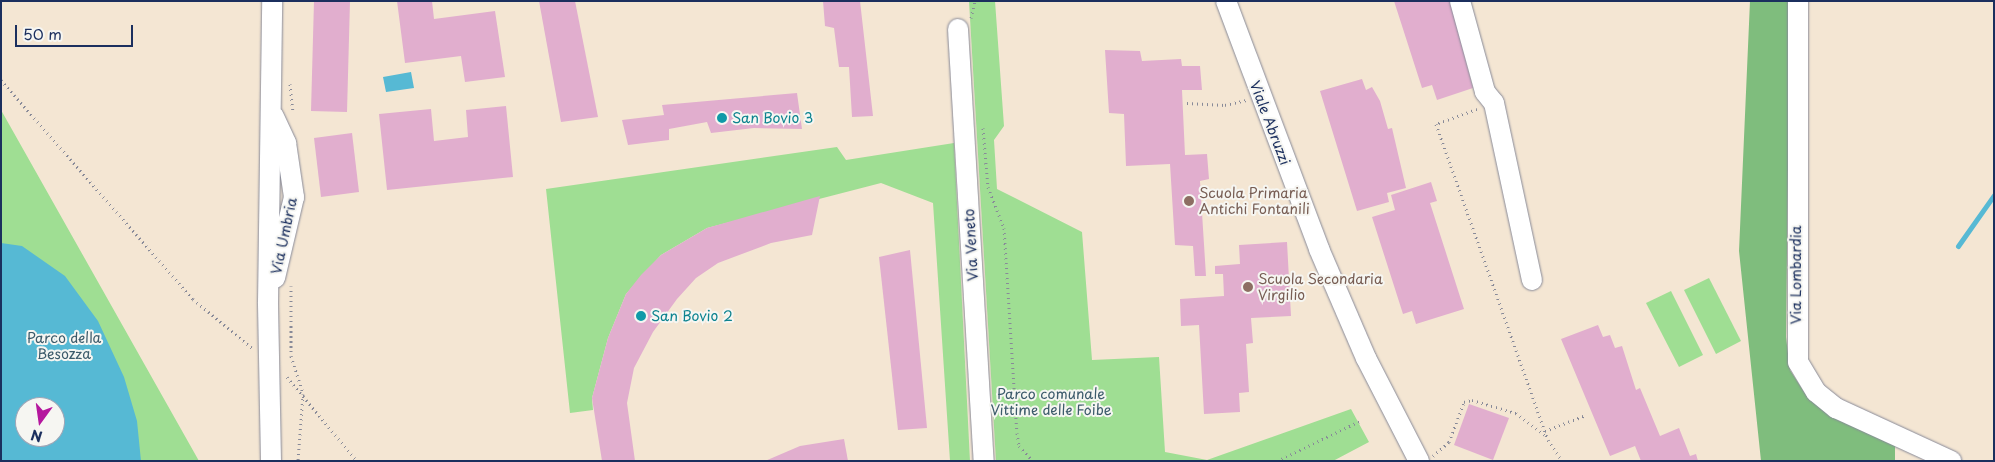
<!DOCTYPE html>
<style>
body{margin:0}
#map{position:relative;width:1995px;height:462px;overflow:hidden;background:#f4e6d3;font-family:"Playpen Sans",sans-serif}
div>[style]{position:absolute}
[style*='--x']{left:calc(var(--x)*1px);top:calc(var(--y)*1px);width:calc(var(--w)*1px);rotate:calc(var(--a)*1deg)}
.green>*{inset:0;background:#9fde93}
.forest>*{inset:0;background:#7fbd7d}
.water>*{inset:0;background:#56b9d4}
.stream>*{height:5px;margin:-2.5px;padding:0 2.5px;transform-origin:2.5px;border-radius:2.5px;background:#56b9d4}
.building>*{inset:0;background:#e1aece}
.path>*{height:3px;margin-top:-1.5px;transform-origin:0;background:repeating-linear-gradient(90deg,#888a98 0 1px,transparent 0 5px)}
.roads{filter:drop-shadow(0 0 1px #888a98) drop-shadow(0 0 1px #888a98)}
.minor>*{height:20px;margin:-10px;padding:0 10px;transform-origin:10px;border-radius:10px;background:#fff}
.dots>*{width:14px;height:14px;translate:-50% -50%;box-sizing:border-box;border:2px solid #f6f6f2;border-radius:50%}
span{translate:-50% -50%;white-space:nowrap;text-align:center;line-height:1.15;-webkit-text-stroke:4px #f6f6f2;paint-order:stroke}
.culture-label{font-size:14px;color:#0d838f}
.left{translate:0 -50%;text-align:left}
.street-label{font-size:14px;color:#1b2f5e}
.education-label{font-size:14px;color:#785e54}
.park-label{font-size:14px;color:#3c5b6b}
.frame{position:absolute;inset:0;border:2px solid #1b2f5e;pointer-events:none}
.north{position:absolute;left:15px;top:397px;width:50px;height:50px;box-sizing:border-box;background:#f6f6f2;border:1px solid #9ea6b7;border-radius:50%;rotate:194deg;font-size:14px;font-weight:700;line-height:20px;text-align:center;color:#1b2f5e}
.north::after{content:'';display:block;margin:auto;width:18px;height:22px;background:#b5179e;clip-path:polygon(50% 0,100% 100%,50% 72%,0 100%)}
.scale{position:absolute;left:15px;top:25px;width:118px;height:22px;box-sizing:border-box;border:2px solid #1b2f5e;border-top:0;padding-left:6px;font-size:15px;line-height:18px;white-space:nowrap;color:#1b2f5e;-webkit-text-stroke:4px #f6f6f2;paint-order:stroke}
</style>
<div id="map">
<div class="green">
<div style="clip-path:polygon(969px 1px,995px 1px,1004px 126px,994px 140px,997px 189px,1082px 232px,1092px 360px,1159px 357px,1165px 452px,1207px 460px,1351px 409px,1369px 442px,1333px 461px,996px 461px)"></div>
<div style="clip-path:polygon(evenodd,1px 110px,199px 461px,1px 461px,1px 110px,25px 407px,55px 407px,55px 437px,25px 437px,25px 407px)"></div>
<div style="clip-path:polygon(954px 143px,970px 461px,950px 461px,933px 203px,881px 183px,707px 228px,661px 255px,626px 294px,608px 338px,592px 398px,593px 410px,570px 413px,546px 189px,837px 147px,846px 160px)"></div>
<div style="clip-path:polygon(1709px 278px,1741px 341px,1716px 354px,1684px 290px)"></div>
<div style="clip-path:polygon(1671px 291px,1703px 355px,1679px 367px,1646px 303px)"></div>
</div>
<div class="forest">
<div style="clip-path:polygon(1750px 1px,1790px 1px,1786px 337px,1790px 370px,1808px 398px,1821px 408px,1895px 441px,1895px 461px,1761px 461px,1739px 251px)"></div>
</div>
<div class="water">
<div style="clip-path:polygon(411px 72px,414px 88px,386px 92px,383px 77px)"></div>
<div style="clip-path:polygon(evenodd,1px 243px,22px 246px,65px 276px,98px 321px,124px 377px,137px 421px,141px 461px,1px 461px,1px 243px,25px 407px,55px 407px,55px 437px,25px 437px,25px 407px)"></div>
</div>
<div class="stream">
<div style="--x:1958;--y:246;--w:62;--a:-54.8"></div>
</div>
<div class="building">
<div style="clip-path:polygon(314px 1px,350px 1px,347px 112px,311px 111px)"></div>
<div style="clip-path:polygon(397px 1px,432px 1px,434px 19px,495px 11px,505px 77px,465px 82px,461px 56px,405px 63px)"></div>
<div style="clip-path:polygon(539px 1px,575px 1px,598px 117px,561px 122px)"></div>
<div style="clip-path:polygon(823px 1px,860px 1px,873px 116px,852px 117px,849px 67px,839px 67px,834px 28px,825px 26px)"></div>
<div style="clip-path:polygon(1394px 1px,1450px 1px,1473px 88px,1437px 100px,1432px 85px,1422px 88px)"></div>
<div style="clip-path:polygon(1105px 50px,1140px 51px,1142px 61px,1181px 59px,1182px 66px,1200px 66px,1202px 90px,1182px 90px,1185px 155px,1207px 154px,1209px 179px,1200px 181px,1206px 276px,1195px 276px,1193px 246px,1175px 245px,1170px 164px,1126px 166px,1124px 114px,1109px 113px)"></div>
<div style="clip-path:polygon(1362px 79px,1366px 90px,1372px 87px,1380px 101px,1388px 129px,1392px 128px,1406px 188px,1387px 193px,1389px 202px,1357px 211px,1320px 91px)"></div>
<div style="clip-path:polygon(797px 93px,802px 129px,754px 128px,711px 133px,707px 122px,669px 129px,669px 140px,628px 145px,622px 120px,664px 115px,662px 105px)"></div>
<div style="clip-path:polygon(506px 106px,513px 177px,387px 190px,379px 114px,431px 109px,434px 141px,468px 137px,466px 110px)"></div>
<div style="clip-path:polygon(352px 133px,359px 192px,321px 197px,314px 138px)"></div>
<div style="clip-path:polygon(1431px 182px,1437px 201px,1430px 203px,1464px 309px,1416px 324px,1412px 311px,1403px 314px,1372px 217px,1395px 210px,1391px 195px)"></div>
<div style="clip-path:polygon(820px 196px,812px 235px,771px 243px,718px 263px,696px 278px,677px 299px,653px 332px,634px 368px,627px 403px,635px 461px,602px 461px,592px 398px,608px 338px,626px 294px,641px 275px,661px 255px,707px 228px)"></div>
<div style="clip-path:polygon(1287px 242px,1291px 316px,1251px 318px,1253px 343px,1246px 344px,1249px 392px,1239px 393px,1240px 412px,1204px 414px,1199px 325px,1181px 326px,1180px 299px,1224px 296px,1223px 274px,1215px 274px,1215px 266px,1240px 264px,1239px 245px)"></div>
<div style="clip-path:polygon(910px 250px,927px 428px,898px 430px,879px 257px)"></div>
<div style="clip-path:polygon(1598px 325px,1603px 337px,1610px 335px,1615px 348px,1622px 346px,1636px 390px,1640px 388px,1660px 436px,1679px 428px,1690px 456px,1696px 454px,1698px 461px,1641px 461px,1635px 446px,1610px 456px,1561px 339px)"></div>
<div style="clip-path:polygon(1469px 404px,1509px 418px,1493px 460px,1454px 445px)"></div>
<div style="clip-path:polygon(844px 439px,848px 461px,765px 461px,800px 446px)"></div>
</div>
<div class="path">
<div style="--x:971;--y:18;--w:17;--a:-77"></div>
<div style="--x:1;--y:80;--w:291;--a:48.8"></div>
<div style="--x:193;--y:299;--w:77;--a:39.7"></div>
<div style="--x:290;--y:84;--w:29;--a:84"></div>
<div style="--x:1187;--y:103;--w:38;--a:3"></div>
<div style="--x:1225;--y:105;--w:22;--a:-13"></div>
<div style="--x:1477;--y:109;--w:44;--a:159.9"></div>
<div style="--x:1436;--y:124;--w:335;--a:70.5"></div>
<div style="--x:1548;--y:440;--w:25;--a:56"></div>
<div style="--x:983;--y:128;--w:59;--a:85.2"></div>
<div style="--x:988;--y:187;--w:44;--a:68.7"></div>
<div style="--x:1004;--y:228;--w:205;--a:86.4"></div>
<div style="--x:1017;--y:433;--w:13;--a:81"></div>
<div style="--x:1019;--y:446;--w:21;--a:47"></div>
<div style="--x:291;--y:286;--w:70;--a:90"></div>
<div style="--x:291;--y:356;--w:40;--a:72"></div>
<div style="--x:303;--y:394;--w:67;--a:94.3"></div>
<div style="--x:287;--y:377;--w:109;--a:50.2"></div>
<div style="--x:1545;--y:431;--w:44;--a:-21.3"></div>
<div style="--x:1433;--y:456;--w:21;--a:-41"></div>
<div style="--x:1449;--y:442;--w:43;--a:-69.4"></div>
<div style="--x:1464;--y:402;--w:8;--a:-14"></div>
<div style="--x:1472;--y:400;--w:46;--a:16.5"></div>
<div style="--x:1516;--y:413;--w:38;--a:37"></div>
<div style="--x:1277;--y:461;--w:94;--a:-25.8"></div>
</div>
<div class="roads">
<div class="minor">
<div style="--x:1226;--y:1;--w:265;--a:69.4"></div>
<div style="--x:1319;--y:249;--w:119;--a:66.7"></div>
<div style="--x:1366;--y:358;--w:116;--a:62.8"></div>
<div style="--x:1460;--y:1;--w:94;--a:74.6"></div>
<div style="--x:1485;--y:92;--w:14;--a:51"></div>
<div style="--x:1494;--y:103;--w:181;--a:77.9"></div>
<div style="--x:1798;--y:1;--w:361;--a:90"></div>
<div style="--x:1798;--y:362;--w:35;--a:59"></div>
<div style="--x:1816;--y:392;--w:26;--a:39"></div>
<div style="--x:1836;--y:408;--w:127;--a:24.7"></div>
<div style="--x:958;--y:29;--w:433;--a:86.6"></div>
<div style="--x:274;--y:117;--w:29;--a:65"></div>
<div style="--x:286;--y:143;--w:55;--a:81.6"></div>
<div style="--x:294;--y:197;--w:83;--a:103.2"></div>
<div style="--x:271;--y:461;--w:159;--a:-91.1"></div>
<div style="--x:268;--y:302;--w:301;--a:-89.2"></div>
</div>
</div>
<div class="dots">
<div style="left:722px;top:118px;background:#0f9aa8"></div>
<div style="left:1189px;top:201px;background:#8d6e63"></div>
<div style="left:1248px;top:287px;background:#8d6e63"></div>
<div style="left:641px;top:316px;background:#0f9aa8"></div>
</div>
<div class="culture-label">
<span class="left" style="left:732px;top:118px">San Bovio 3</span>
<span class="left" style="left:651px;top:316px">San Bovio 2</span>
</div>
<div class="street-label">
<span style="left:1270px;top:123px;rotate:69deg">Viale Abruzzi</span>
<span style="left:284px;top:236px;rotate:-78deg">Via Umbria</span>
<span style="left:971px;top:245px;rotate:-93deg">Via Veneto</span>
<span style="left:1796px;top:275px;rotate:-90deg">Via Lombardia</span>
</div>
<div class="education-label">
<span class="left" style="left:1199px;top:201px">Scuola Primaria<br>Antichi Fontanili</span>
<span class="left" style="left:1258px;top:287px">Scuola Secondaria<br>Virgilio</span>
</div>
<div class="park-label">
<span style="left:64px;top:346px">Parco della<br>Besozza</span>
<span style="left:1051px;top:402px">Parco comunale<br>Vittime delle Foibe</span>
</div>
<div class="frame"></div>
<div class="north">N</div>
<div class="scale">50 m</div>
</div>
